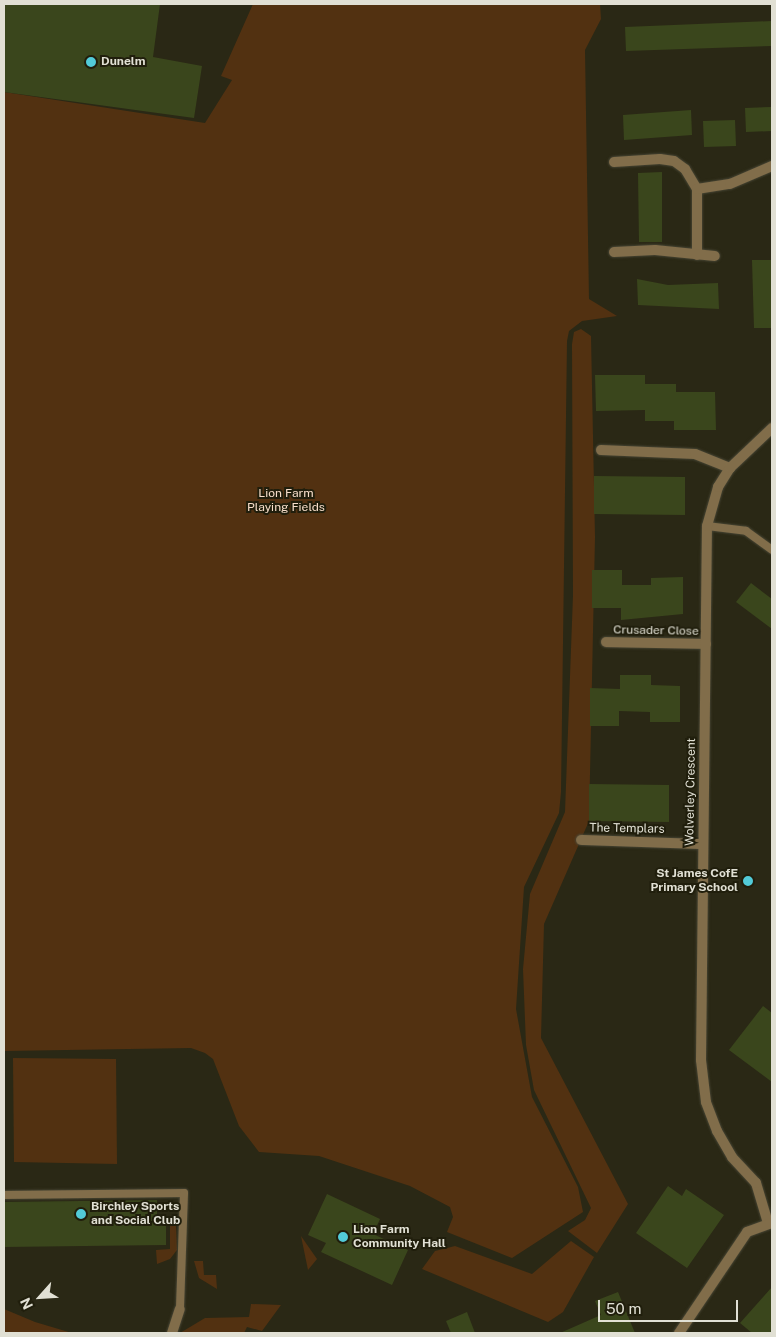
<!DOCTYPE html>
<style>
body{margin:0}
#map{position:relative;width:776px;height:1337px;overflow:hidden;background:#2a2815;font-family:"Public Sans",sans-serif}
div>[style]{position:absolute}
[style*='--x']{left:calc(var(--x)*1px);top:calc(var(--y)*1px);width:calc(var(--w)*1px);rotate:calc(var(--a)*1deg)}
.green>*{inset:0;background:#523111}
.building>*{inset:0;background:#3a461c}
.roads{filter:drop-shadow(0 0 1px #474534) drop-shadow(0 0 1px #474534)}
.service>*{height:8px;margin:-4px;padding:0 4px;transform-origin:4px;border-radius:4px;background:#816d4a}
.minor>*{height:10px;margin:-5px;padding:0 5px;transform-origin:5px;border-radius:5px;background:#816d4a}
.tertiary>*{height:10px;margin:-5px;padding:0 5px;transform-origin:5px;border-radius:5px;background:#816d4a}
.dots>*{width:14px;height:14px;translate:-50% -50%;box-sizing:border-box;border:2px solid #201e0c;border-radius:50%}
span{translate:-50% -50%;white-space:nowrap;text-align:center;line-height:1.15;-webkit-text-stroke:4px #201e0c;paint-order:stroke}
.poi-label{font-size:12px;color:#e1e0d4;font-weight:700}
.left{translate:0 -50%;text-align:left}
.right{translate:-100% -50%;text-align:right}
.park-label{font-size:12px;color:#f7deca}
.street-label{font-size:12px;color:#e1e0d4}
.frame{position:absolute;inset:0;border:5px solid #e1e0d4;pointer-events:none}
.north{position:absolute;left:15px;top:1272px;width:50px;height:50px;-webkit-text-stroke:4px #201e0c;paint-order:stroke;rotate:244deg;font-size:14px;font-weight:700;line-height:20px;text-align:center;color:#e1e0d4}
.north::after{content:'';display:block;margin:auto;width:18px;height:22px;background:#e1e0d4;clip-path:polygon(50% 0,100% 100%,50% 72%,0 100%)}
.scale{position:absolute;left:598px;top:1300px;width:140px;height:22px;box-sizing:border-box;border:2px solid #e1e0d4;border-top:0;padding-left:6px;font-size:15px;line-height:18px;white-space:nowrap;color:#e1e0d4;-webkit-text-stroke:4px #201e0c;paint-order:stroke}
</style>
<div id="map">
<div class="green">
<div style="clip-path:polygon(253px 4px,600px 4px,601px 19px,585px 50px,589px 299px,617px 316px,582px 321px,569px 331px,567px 341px,561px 792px,559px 813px,524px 887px,516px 1009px,532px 1097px,578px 1187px,583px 1212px,512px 1258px,447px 1232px,453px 1217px,450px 1207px,410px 1186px,319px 1156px,259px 1152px,239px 1126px,213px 1059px,205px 1053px,191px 1048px,4px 1051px,4px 92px,205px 123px,232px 80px,221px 76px)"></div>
<div style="clip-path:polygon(581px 329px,591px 336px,595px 537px,589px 821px,544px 924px,541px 1038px,628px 1204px,597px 1253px,568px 1231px,585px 1220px,591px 1208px,534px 1090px,526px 1045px,523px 969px,530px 894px,565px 812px,573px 595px,572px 344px,574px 332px)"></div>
<div style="clip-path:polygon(13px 1058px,116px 1059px,117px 1164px,14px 1162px)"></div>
<div style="clip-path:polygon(170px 1225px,176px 1226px,177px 1250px,170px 1259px,157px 1264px,156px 1250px,170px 1249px)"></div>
<div style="clip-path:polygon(301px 1236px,317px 1259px,308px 1270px)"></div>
<div style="clip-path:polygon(571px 1241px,594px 1257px,563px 1312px,548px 1322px,422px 1269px,435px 1251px,455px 1246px,532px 1274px)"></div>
<div style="clip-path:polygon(194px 1261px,203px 1261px,204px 1275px,216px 1275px,217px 1289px,199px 1278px)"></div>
<div style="clip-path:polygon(251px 1304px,281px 1305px,262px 1331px,247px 1327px,244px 1333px,180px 1333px,205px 1318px,249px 1317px)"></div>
<div style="clip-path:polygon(4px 1309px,35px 1322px,72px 1333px,4px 1333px)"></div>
</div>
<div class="building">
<div style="clip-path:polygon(4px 4px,160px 4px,153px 57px,202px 66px,194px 118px,4px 92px)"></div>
<div style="clip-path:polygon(772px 21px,772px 46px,626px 51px,625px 27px)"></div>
<div style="clip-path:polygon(771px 107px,772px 131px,746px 132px,745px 108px)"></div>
<div style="clip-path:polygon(691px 110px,692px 135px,624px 140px,623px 115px)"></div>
<div style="clip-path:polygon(735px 120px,736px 146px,704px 147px,703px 121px)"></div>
<div style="clip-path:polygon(662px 172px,662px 242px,639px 242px,638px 173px)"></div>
<div style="clip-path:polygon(752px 260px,772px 260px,772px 328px,754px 328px)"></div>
<div style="clip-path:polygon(637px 279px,668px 285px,718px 283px,719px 309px,638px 305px)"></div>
<div style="clip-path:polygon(595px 375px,645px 375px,645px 384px,676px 384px,676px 392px,715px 392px,716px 430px,674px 430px,674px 421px,645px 421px,645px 410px,596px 411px)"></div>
<div style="clip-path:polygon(594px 476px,685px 477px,685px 515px,594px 514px)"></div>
<div style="clip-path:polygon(592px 570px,622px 570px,622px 585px,651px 585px,651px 578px,683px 577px,683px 614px,621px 620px,621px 608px,592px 608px)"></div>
<div style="clip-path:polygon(751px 583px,772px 599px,772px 629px,736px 602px)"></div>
<div style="clip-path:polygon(620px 675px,651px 675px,651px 685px,680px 686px,680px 722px,650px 722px,650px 712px,619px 711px,619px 726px,590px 726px,590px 688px,620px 689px)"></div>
<div style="clip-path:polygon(589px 784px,669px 785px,669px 822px,589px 821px)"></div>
<div style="clip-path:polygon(763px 1006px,772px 1013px,772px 1082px,729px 1050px)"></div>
<div style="clip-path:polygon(668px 1186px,682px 1196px,686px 1189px,724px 1215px,687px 1268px,636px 1233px)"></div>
<div style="clip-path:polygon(327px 1194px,380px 1219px,373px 1234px,408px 1250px,392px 1285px,321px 1252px,326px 1243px,308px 1235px)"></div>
<div style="clip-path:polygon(157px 1200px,157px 1226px,166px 1226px,166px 1245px,4px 1247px,4px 1202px)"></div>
<div style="clip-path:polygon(772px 1287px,772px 1333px,752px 1333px,740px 1323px)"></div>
<div style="clip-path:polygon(618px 1292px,635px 1333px,560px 1333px,601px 1315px,595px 1301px)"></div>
<div style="clip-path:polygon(467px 1312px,475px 1333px,451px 1333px,446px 1321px)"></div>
</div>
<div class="roads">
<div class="service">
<div style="--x:707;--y:526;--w:39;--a:7"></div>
<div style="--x:746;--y:531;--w:32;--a:36"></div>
<div style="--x:4;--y:1195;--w:180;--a:-0.6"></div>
<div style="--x:184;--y:1193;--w:116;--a:92"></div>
</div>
<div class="minor">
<div style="--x:614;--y:162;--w:46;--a:-3.7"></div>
<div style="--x:660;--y:159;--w:14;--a:8"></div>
<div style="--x:674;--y:161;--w:14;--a:36"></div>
<div style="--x:685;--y:169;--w:23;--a:59"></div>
<div style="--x:697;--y:189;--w:66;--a:90"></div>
<div style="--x:697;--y:189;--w:33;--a:-9"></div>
<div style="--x:730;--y:184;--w:46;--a:-23.2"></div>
<div style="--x:614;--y:252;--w:41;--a:-2.8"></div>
<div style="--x:655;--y:250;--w:60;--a:5.7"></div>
<div style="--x:601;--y:450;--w:94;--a:2.4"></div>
<div style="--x:695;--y:454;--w:38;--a:22"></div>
<div style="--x:606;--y:642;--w:100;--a:1.1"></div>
<div style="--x:581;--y:840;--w:121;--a:1.9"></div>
<div style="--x:768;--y:1223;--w:42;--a:-106.7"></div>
<div style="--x:756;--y:1183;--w:35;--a:-133"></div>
<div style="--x:732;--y:1157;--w:30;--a:-120"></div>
<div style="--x:717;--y:1131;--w:31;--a:-111"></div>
<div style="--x:706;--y:1102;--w:42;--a:-96.8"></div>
<div style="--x:701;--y:1060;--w:534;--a:-89.36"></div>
<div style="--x:707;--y:526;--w:41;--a:-74.2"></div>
<div style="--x:718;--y:487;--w:22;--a:-58"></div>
<div style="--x:730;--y:468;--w:58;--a:-43.6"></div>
<div style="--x:172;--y:1333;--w:25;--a:-72"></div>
</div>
<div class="tertiary">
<div style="--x:679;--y:1333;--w:122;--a:-56"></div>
<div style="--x:747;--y:1232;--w:27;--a:-20"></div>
</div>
</div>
<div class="dots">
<div style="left:91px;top:62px;background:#52cbd8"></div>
<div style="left:748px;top:881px;background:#52cbd8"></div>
<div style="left:81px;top:1214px;background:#52cbd8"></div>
<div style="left:343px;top:1237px;background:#52cbd8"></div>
</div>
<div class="poi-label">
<span class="left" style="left:101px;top:62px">Dunelm</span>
<span class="right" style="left:738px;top:881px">St James CofE<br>Primary School</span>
<span class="left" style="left:91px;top:1214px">Birchley Sports<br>and Social Club</span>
<span class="left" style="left:353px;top:1237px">Lion Farm<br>Community Hall</span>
</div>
<div class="park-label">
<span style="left:286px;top:501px">Lion Farm<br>Playing Fields</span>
</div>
<div class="street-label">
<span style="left:656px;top:631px;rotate:1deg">Crusader Close</span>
<span style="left:691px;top:792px;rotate:-89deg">Wolverley Crescent</span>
<span style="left:627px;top:829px;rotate:1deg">The Templars</span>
</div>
<div class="frame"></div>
<div class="north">N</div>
<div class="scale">50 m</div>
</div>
